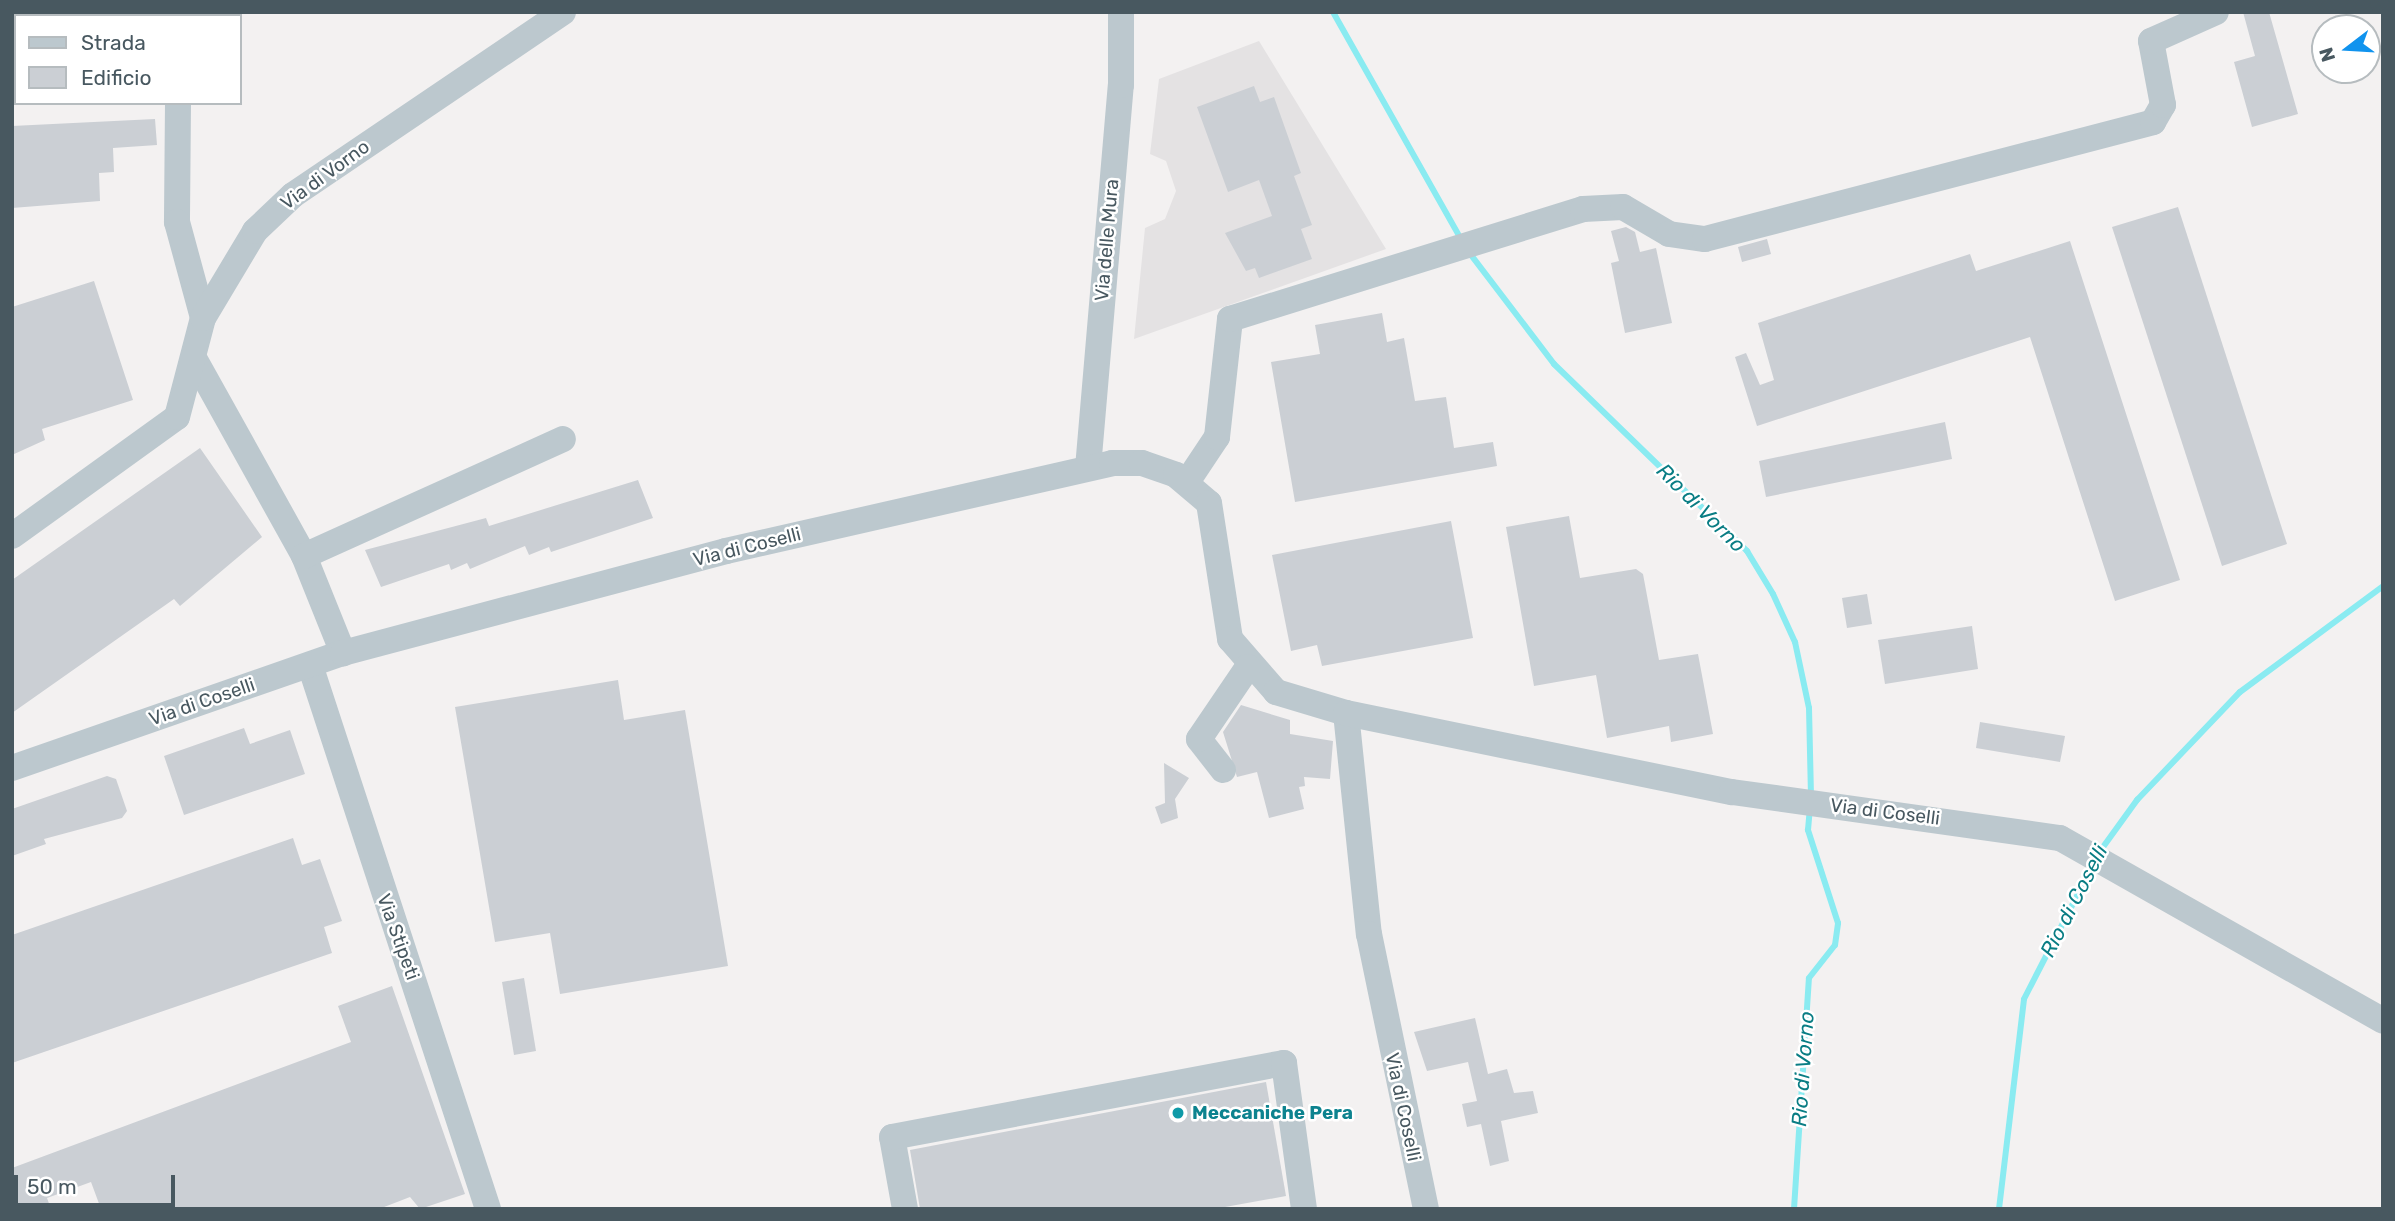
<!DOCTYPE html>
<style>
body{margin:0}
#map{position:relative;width:2395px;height:1221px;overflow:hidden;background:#f3f1f1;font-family:Rubik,sans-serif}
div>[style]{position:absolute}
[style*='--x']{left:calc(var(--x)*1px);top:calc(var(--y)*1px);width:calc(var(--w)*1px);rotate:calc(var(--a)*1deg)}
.education>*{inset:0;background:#e4e2e3}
.stream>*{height:6px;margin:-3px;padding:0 3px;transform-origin:3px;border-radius:3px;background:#8aebf1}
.building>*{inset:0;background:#cbcfd4}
.minor>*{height:26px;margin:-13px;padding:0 13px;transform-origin:13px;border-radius:13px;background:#bcc8ce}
.dots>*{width:19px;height:19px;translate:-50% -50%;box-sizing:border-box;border:4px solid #fff;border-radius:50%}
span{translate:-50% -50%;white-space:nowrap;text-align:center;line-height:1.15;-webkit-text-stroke:5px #fff;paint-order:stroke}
.street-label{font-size:19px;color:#485860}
.culture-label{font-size:19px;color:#0d838f;font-weight:700}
.left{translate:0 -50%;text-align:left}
.water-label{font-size:21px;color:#097d84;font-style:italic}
.frame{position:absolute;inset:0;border:14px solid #485860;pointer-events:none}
.legend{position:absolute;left:14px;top:14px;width:228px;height:91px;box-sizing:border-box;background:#fff;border:2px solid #b6bcbf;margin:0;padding:9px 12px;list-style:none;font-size:21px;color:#485860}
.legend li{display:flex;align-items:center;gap:14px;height:35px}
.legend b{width:35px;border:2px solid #b6bcbf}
.north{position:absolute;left:2311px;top:14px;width:70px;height:70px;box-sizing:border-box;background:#fff;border:2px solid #b6bcbf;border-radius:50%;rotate:253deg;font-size:19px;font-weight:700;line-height:28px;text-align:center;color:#485860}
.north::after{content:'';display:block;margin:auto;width:24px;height:32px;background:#1093ee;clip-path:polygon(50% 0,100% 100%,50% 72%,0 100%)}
.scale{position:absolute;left:14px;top:1175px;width:161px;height:32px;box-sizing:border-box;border:4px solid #485860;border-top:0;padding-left:9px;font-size:21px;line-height:24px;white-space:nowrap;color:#485860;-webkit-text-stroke:5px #fff;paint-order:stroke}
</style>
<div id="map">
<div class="education">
<div style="clip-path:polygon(1259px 41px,1386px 249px,1134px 339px,1145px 228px,1165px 219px,1176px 191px,1166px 161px,1150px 154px,1159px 79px)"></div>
</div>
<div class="stream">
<div style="--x:1333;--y:12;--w:261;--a:60.6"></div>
<div style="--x:1468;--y:251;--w:142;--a:52.7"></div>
<div style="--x:1554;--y:364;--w:269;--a:44.1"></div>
<div style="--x:1747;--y:551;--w:50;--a:58.8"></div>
<div style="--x:1773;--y:594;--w:53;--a:65.4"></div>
<div style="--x:1795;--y:642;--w:67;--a:78"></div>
<div style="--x:1809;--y:708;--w:87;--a:88.7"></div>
<div style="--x:2098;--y:854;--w:67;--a:-54.2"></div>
<div style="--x:2137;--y:800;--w:149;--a:-46.4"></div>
<div style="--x:2240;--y:692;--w:178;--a:-36.5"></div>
<div style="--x:1794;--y:1209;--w:231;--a:-86.3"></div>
<div style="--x:1809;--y:978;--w:42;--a:-51.8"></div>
<div style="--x:1835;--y:945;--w:22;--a:-82"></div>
<div style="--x:1838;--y:923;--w:98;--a:-107.9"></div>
<div style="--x:1808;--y:830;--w:21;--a:-85"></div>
<div style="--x:1999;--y:1209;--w:211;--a:-83.2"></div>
<div style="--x:2024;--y:999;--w:153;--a:-62.8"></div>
</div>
<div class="building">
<div style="clip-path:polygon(2243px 12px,2269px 12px,2298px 114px,2252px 127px,2234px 62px,2255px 56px)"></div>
<div style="clip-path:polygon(1254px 86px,1260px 102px,1274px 97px,1301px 173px,1294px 176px,1312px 225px,1301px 229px,1312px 259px,1259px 278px,1255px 268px,1246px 271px,1225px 233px,1272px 216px,1259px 180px,1228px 192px,1197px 107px)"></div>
<div style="clip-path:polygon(155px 119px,157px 145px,113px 148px,114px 172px,99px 173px,100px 201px,12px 208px,12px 126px)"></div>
<div style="clip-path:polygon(2178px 207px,2287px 544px,2222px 566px,2112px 227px)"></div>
<div style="clip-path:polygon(1626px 227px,1635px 232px,1640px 252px,1656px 248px,1672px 323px,1625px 333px,1611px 263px,1619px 261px,1611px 231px)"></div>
<div style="clip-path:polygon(1767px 239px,1771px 254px,1742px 262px,1738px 247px)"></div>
<div style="clip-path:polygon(2070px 241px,2180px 580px,2115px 601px,2030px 337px,1757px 426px,1735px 357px,1746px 353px,1760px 385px,1774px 380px,1758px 323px,1970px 254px,1976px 271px)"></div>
<div style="clip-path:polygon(94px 281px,133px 400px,42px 429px,45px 440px,12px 455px,12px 307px)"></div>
<div style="clip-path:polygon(1382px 313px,1387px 342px,1404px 338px,1415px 401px,1446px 397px,1454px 448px,1493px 442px,1497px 466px,1295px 502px,1271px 362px,1320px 354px,1315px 325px)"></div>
<div style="clip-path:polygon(1945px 422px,1952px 459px,1766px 497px,1759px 461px)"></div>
<div style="clip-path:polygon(200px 448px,262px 537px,180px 606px,174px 599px,12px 713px,12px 580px)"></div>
<div style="clip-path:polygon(638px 480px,653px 518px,551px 552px,549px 547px,529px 555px,525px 546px,470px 569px,467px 563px,451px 570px,449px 564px,381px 587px,365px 550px,486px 518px,489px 526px)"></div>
<div style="clip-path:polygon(1569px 516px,1580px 578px,1636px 569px,1643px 574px,1659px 660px,1698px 654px,1713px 734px,1671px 742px,1669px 726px,1607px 738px,1596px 675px,1534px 686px,1506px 527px)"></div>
<div style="clip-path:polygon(1451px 521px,1473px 638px,1322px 666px,1317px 645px,1291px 651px,1272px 555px)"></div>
<div style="clip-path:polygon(1867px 594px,1872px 624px,1847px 628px,1842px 598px)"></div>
<div style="clip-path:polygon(1972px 626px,1978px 669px,1885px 684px,1878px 640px)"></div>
<div style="clip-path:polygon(618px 680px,624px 720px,685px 710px,728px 966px,560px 994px,550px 933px,495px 942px,455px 707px)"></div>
<div style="clip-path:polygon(1241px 705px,1290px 720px,1290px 734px,1333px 741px,1330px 779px,1304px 777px,1305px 786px,1299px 787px,1304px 809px,1269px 818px,1257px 772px,1237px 777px,1223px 732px)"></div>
<div style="clip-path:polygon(1980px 722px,2065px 736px,2060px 762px,1976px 748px)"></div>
<div style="clip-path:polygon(244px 728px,250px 744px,290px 730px,305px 774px,184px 815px,164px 756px)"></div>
<div style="clip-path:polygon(1164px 763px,1189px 778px,1175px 799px,1178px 818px,1161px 824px,1155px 807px,1165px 803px)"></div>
<div style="clip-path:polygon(107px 776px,116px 779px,127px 811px,122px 818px,44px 839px,46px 844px,12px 856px,12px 809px)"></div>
<div style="clip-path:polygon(293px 838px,302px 865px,320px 859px,342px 921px,324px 927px,332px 953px,12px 1063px,12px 935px)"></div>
<div style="clip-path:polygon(524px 978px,536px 1051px,514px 1055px,502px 982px)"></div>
<div style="clip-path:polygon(392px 986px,465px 1194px,420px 1209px,410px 1197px,379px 1209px,101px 1209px,91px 1182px,47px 1198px,51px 1209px,12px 1209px,12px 1168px,351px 1042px,338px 1006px)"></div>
<div style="clip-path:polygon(1475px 1018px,1488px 1074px,1507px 1069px,1514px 1093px,1533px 1091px,1538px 1113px,1501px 1121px,1509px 1161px,1490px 1166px,1481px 1124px,1467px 1127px,1462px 1104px,1477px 1101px,1468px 1062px,1427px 1071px,1414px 1032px)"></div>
<div style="clip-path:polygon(1266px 1082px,1286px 1196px,1214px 1209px,920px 1209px,910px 1150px)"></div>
</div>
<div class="minor">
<div style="--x:178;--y:16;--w:4;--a:-90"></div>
<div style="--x:178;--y:103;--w:119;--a:90.5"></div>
<div style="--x:177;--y:222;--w:99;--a:74.8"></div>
<div style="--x:195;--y:360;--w:224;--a:60.9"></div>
<div style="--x:304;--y:556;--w:105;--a:68.1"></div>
<div style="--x:1088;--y:468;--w:384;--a:-85.1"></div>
<div style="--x:1121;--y:85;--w:73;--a:-90"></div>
<div style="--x:1187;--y:482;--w:54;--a:-56.3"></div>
<div style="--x:1217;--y:437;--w:119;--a:-83.7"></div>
<div style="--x:1230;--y:319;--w:370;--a:-17.3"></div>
<div style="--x:1583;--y:209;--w:40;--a:-2.9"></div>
<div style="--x:1623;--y:207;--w:53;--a:30.4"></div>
<div style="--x:1669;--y:234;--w:36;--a:8"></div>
<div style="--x:1705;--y:239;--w:463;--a:-14.6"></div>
<div style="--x:2153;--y:122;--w:20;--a:-60"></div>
<div style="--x:2163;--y:105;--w:65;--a:-100.6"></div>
<div style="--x:2151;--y:41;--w:71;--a:-24"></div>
<div style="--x:12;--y:536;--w:203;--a:-35.8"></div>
<div style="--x:177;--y:417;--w:102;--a:-75.3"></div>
<div style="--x:203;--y:318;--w:101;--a:-59.1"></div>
<div style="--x:255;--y:231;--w:52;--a:-43.5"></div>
<div style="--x:293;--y:195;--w:326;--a:-34.1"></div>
<div style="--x:304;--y:556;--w:284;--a:-24.3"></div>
<div style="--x:310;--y:665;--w:572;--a:71.88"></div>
<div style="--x:1346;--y:713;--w:222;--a:84.1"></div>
<div style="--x:1369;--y:934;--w:281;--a:78.3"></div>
<div style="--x:12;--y:768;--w:350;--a:-19.2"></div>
<div style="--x:343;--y:653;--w:396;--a:-14.9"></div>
<div style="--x:726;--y:551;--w:396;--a:-12.8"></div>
<div style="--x:1112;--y:463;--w:30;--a:0"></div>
<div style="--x:1142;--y:463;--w:36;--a:19"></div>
<div style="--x:1176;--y:475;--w:43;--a:40.3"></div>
<div style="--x:1209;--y:503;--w:138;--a:81.2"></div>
<div style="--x:1230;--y:639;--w:70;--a:49"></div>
<div style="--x:1276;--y:692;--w:73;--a:16.7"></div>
<div style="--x:1346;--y:713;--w:394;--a:11.6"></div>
<div style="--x:1732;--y:792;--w:331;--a:8"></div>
<div style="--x:2060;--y:838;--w:371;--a:29.5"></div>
<div style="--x:1223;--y:770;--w:39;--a:-128"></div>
<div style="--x:1199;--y:739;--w:87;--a:-55.8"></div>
<div style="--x:905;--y:1209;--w:73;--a:-100.2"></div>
<div style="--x:892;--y:1137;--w:399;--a:-10.7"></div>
<div style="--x:1284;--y:1063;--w:147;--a:82.2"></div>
</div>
<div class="dots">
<div style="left:1178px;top:1113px;background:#0f9aa8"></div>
</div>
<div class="street-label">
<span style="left:325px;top:175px;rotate:-36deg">Via di Vorno</span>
<span style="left:1107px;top:240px;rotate:-85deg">Via delle Mura</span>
<span style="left:747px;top:547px;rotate:-14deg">Via di Coselli</span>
<span style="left:202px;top:702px;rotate:-19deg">Via di Coselli</span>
<span style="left:1885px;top:812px;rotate:7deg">Via di Coselli</span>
<span style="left:398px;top:937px;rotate:70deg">Via Stipeti</span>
<span style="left:1403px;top:1107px;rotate:78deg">Via di Coselli</span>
</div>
<div class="culture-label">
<span class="left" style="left:1192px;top:1113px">Meccaniche Pera</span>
</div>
<div class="water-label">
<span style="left:1701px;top:508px;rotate:45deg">Rio di Vorno</span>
<span style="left:2074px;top:901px;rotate:-63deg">Rio di Coselli</span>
<span style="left:1803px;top:1069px;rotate:-86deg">Rio di Vorno</span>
</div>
<div class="frame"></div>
<ul class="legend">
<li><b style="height:9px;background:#bcc8ce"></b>Strada</li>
<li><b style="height:19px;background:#cbcfd4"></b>Edificio</li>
</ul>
<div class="north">N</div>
<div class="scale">50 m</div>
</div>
